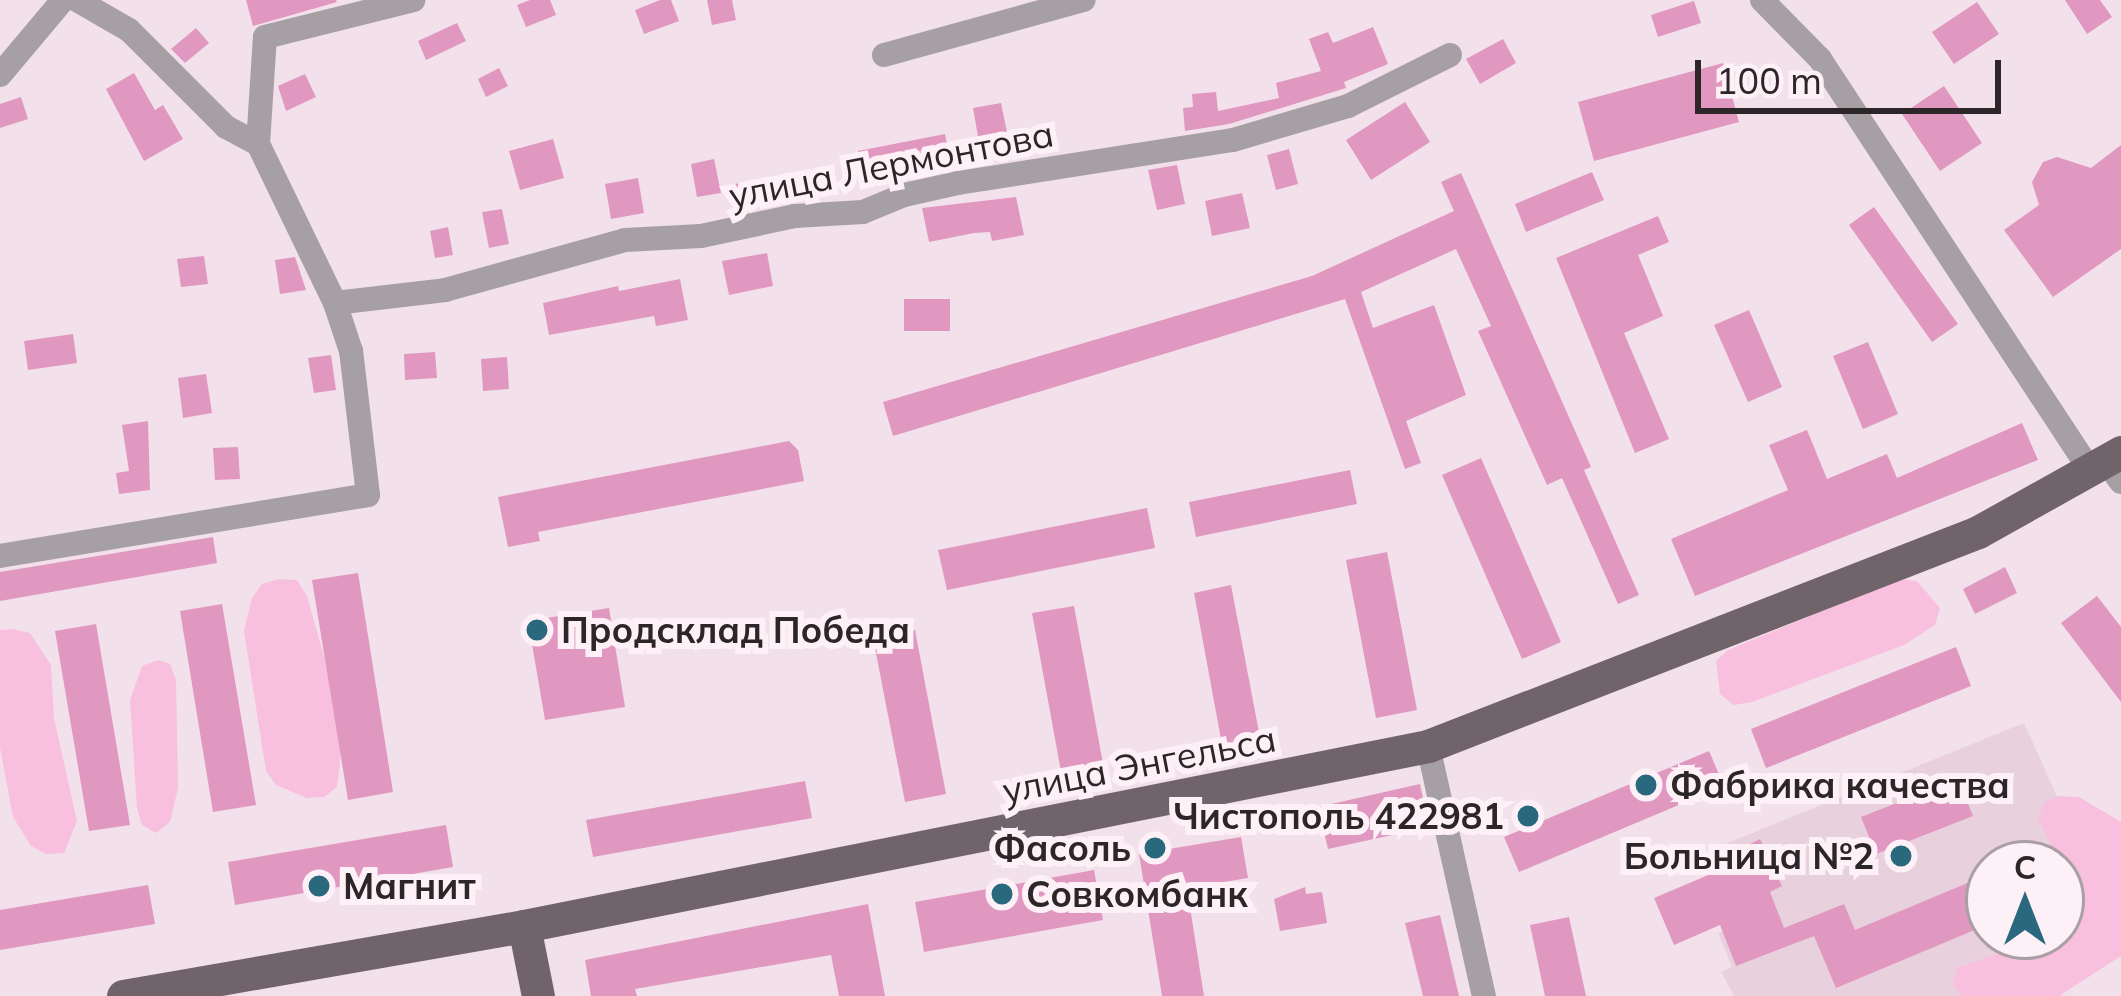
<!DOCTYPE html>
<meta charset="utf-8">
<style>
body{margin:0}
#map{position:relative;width:2121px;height:996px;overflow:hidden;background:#f2e1ea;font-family:Mulish,sans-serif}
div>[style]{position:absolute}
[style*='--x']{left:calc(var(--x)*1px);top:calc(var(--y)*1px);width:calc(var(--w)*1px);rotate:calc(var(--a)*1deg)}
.built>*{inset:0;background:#e8d1dc}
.green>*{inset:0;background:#f8c0de}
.building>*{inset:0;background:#e098c0}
.minor>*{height:24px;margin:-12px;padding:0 12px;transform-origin:12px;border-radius:12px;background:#a69fa3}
.major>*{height:33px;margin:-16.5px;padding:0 16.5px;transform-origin:16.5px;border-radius:16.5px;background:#70646a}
.dots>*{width:33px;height:33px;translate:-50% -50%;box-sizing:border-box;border:6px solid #fdf0f6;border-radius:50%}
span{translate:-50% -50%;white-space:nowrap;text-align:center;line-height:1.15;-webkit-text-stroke:12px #fdf0f6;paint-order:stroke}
.street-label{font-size:36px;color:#2c2629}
.poi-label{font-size:36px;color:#2c2629;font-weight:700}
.left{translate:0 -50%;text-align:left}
.right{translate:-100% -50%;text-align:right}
.north{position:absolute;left:1965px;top:840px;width:120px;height:120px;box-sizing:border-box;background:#fdf0f6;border:3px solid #a99fa4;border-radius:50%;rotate:0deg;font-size:33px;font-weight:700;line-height:48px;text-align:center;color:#2c2629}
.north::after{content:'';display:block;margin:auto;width:42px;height:54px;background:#2a687e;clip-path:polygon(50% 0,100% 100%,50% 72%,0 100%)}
.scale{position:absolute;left:1695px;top:60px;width:306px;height:54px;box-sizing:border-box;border:6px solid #2c2629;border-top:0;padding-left:15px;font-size:36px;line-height:42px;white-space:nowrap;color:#2c2629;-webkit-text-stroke:9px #fdf0f6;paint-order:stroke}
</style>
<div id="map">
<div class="built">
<div style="clip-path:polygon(evenodd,2024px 723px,2120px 936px,1979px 996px,1734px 996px,1721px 972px,1732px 967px,1718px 933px,1744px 920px,1715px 848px,2024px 723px,1989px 864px,2061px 864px,2061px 936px,1989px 936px,1989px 864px)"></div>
</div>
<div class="green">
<div style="clip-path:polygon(279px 579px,297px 580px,307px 596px,326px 664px,341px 751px,337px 787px,324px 797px,307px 798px,276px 785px,266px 771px,244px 631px,252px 598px,262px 584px)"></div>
<div style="clip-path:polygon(1900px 579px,1917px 581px,1940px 608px,1935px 625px,1904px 645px,1752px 702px,1734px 705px,1720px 694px,1716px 661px,1728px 650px)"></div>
<div style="clip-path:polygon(12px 629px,30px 633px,51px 665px,54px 718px,77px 821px,64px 853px,46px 854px,31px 846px,13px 817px,0 748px,0 630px)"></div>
<div style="clip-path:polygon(158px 660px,170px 664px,176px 680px,178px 788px,170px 822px,156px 833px,142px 825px,137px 808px,130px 700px,142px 666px)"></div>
<div style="clip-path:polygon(2060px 796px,2079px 797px,2121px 822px,2121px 956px,2059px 996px,1961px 996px,1953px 985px,1957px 968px,2045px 936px,2061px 936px,2061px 919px,2076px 895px,2038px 818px,2045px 801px)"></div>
</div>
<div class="building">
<div style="clip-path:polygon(246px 0,336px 0,337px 2px,253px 26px)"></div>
<div style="clip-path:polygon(530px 0,550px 0,556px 15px,526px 27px,517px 5px)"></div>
<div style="clip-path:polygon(660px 0,671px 0,679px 21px,644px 34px,635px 10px)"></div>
<div style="clip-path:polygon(707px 0,732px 0,736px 20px,712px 25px)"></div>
<div style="clip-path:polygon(2065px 0,2100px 0,2112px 17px,2087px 34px)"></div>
<div style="clip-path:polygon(1694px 1px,1701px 23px,1658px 37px,1651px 15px)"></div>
<div style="clip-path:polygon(1977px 2px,1999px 34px,1954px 64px,1932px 32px)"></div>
<div style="clip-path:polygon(457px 23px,466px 41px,426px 60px,418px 41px)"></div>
<div style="clip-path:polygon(1373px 27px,1388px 64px,1344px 82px,1346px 88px,1229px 124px,1185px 131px,1183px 108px,1193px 107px,1192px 94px,1216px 92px,1218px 111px,1279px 98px,1276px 83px,1321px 71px,1309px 39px,1328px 32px,1333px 43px)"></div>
<div style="clip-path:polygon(196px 28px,209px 43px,185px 63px,171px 49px)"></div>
<div style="clip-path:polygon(1503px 39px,1516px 63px,1480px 84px,1466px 59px)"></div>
<div style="clip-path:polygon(1723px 63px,1739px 122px,1594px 161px,1578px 102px)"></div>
<div style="clip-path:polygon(499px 68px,508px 86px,486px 97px,478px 79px)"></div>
<div style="clip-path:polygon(134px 73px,155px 110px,163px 105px,183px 139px,144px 161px,106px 89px)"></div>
<div style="clip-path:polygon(305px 74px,316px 97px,286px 111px,278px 86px)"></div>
<div style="clip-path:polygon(1944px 86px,1982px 143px,1940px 171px,1902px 114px)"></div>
<div style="clip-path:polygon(21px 97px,28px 119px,0 128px,0 104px)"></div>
<div style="clip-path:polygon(1405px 102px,1430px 142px,1371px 180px,1346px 140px)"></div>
<div style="clip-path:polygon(1001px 103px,1008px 137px,979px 142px,973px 108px)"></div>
<div style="clip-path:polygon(945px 134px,951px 167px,864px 181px,858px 151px)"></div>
<div style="clip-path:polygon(553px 139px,564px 178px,520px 190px,509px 151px)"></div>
<div style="clip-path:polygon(2121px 145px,2121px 249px,2053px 297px,2004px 230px,2039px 205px,2032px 182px,2043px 162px,2057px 157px,2091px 168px)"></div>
<div style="clip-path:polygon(1289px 149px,1298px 184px,1276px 190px,1267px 155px)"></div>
<div style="clip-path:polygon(714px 159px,721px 193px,697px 197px,691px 164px)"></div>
<div style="clip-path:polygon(1177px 165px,1185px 204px,1157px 210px,1148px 170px)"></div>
<div style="clip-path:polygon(1592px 172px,1604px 200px,1526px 232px,1515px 204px)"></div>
<div style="clip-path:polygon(1461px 173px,1591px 467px,1584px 470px,1639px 595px,1618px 604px,1562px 478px,1547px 485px,1478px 331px,1491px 326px,1456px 249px,1361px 292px,1373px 328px,1434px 305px,1466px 395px,1406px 421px,1421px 463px,1405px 469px,1345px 299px,893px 436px,883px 402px,1312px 276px,1454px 211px,1441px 182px)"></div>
<div style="clip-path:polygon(638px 178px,644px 213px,611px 219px,605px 184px)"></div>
<div style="clip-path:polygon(760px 180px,764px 201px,732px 207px,728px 185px)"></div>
<div style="clip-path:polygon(1242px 193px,1250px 228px,1212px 236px,1205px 201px)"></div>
<div style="clip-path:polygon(1016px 197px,1024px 235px,992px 241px,990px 232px,974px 233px,929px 242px,922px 208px)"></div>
<div style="clip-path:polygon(1874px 207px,1958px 324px,1932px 342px,1849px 225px)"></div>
<div style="clip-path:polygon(502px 209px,509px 244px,489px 248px,482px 212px)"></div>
<div style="clip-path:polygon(1658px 216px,1669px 242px,1638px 255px,1663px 316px,1624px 333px,1669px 439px,1635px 453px,1556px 258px)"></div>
<div style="clip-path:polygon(448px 227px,453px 255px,435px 258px,430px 231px)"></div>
<div style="clip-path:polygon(767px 253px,773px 286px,729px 295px,722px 261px)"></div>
<div style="clip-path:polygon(204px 256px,208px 284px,181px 287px,177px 259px)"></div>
<div style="clip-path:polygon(295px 257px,306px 290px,280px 294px,275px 260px)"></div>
<div style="clip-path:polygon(680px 279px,688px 320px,656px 326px,654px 316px,549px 335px,543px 303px,618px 286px,619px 291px)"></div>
<div style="clip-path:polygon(904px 299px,950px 299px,950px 331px,904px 331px)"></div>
<div style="clip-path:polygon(1749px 310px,1782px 387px,1748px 402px,1714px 325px)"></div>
<div style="clip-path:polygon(73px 334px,77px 363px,28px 370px,24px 341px)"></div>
<div style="clip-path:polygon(1868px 342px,1898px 414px,1863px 429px,1833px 356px)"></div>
<div style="clip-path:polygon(435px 352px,437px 378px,405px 380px,404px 354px)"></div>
<div style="clip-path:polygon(331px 355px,336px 390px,314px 393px,308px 358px)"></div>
<div style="clip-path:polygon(507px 357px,509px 389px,483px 391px,481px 359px)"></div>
<div style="clip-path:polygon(206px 374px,212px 413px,183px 418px,178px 378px)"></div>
<div style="clip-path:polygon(148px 421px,150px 490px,119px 494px,116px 473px,129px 471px,122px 425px)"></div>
<div style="clip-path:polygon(2022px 423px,2038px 460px,1695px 596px,1671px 539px,1788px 490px,1769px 445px,1807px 430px,1827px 479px,1887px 454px,1897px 478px)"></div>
<div style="clip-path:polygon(789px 441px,798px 450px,804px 481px,538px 532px,540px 541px,508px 547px,498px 497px)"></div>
<div style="clip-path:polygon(238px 447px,240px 479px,215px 480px,213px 448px)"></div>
<div style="clip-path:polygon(1481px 458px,1561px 642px,1522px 659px,1442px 475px)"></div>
<div style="clip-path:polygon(1350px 470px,1357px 504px,1196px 537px,1189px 502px)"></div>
<div style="clip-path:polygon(1147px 508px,1155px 548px,947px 590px,938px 550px)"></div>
<div style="clip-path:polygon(213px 537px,217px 563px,0 601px,0 572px)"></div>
<div style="clip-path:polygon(1387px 552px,1417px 710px,1376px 718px,1346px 560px)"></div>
<div style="clip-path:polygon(2005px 567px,2017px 593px,1975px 614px,1963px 589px)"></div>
<div style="clip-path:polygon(358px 573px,393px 792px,348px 800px,312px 580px)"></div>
<div style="clip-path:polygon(1231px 585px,1261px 743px,1223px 750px,1194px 593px)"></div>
<div style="clip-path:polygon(2097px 596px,2121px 627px,2121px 702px,2061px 623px)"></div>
<div style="clip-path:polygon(222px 604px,256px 805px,213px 812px,180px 611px)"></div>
<div style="clip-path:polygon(1074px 606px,1104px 769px,1062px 777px,1032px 613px)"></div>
<div style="clip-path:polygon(609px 608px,625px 707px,545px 720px,528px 621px)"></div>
<div style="clip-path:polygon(96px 624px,130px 825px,89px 831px,55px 631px)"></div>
<div style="clip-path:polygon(915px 630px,946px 794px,905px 802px,873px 638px)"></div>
<div style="clip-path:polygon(1956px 647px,1971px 686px,1766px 768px,1751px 729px)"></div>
<div style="clip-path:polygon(1709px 751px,1724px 786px,1519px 872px,1504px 837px)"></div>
<div style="clip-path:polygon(1958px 779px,1973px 816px,1876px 854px,1861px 817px)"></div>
<div style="clip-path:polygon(805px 781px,812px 818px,593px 857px,586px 820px)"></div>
<div style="clip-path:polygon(1420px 784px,1429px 827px,1328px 849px,1318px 807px)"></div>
<div style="clip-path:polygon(446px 825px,453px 867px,235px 905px,228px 862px)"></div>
<div style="clip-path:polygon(1241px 837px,1248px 878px,1187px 888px,1204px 996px,1162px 996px,1139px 854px)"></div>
<div style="clip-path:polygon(1760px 839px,1782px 886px,1770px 892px,1784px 928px,1844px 904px,1855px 930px,1989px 874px,1989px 924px,1836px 988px,1814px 936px,1736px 966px,1720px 925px,1674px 945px,1654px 898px,1739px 862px,1734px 852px)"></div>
<div style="clip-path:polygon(1094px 870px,1103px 920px,924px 952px,915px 902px)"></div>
<div style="clip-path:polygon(148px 885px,155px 924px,0 950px,0 910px)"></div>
<div style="clip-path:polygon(1305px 887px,1306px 894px,1322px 892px,1327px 923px,1280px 931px,1274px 899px)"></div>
<div style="clip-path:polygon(868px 904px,885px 996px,839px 996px,831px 955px,635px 989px,637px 996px,591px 996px,585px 960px)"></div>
<div style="clip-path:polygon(1440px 915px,1459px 996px,1423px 996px,1405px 923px)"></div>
<div style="clip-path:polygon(1569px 917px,1586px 996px,1545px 996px,1530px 925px)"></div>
</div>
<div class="minor">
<div style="--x:77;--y:0;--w:60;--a:30"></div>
<div style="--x:129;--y:30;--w:137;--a:45"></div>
<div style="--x:226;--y:127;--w:36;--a:28"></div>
<div style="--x:1762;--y:0;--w:83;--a:45.5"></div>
<div style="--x:1820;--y:59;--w:493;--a:56.7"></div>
<div style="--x:884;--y:55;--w:207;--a:-15.4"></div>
<div style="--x:0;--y:75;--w:98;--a:-50"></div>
<div style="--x:335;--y:303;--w:111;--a:-6.7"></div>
<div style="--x:445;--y:290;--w:187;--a:-15.5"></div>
<div style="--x:625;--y:240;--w:76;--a:-3"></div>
<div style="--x:701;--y:236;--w:96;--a:-12"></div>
<div style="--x:795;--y:216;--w:68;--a:-3.4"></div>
<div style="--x:863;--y:212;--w:44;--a:-22.5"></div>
<div style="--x:904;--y:195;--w:55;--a:-12.5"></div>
<div style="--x:958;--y:183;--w:278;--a:-8.9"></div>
<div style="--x:1233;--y:140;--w:120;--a:-16.5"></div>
<div style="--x:1348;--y:106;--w:114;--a:-26.6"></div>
<div style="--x:2106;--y:462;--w:25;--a:53"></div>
<div style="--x:0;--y:556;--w:373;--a:-9.4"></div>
<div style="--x:368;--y:495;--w:145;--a:-96.7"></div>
<div style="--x:351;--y:351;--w:51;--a:-108.4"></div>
<div style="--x:335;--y:303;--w:177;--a:-115.8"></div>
<div style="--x:258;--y:144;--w:107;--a:-86.3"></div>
<div style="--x:265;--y:37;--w:153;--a:-14"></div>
<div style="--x:1428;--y:746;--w:256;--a:77.4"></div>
</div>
<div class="major">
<div style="--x:524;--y:926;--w:71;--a:78.7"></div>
<div style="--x:123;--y:996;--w:407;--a:-9.9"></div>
<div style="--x:524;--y:926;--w:922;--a:-11.26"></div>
<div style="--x:1428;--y:746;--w:590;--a:-21.26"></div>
<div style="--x:1978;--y:532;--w:164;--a:-29.2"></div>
</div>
<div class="dots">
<div style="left:537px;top:630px;background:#2a687e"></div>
<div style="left:1646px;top:785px;background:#2a687e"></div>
<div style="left:1528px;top:816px;background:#2a687e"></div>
<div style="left:1155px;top:848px;background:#2a687e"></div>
<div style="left:1901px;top:856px;background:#2a687e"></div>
<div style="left:319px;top:886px;background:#2a687e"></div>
<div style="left:1002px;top:894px;background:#2a687e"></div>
</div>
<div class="street-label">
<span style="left:891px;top:164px;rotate:-11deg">улица Лермонтова</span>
<span style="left:1139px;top:764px;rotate:-11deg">улица Энгельса</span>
</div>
<div class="poi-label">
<span class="left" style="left:561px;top:630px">Продсклад Победа</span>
<span class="left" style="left:1670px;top:785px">Фабрика качества</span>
<span class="right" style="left:1504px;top:816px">Чистополь 422981</span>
<span class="right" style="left:1131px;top:848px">Фасоль</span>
<span class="right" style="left:1874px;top:856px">Больница №2</span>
<span class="left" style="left:343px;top:886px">Магнит</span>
<span class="left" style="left:1026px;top:894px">Совкомбанк</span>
</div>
<div class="north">С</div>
<div class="scale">100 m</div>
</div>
